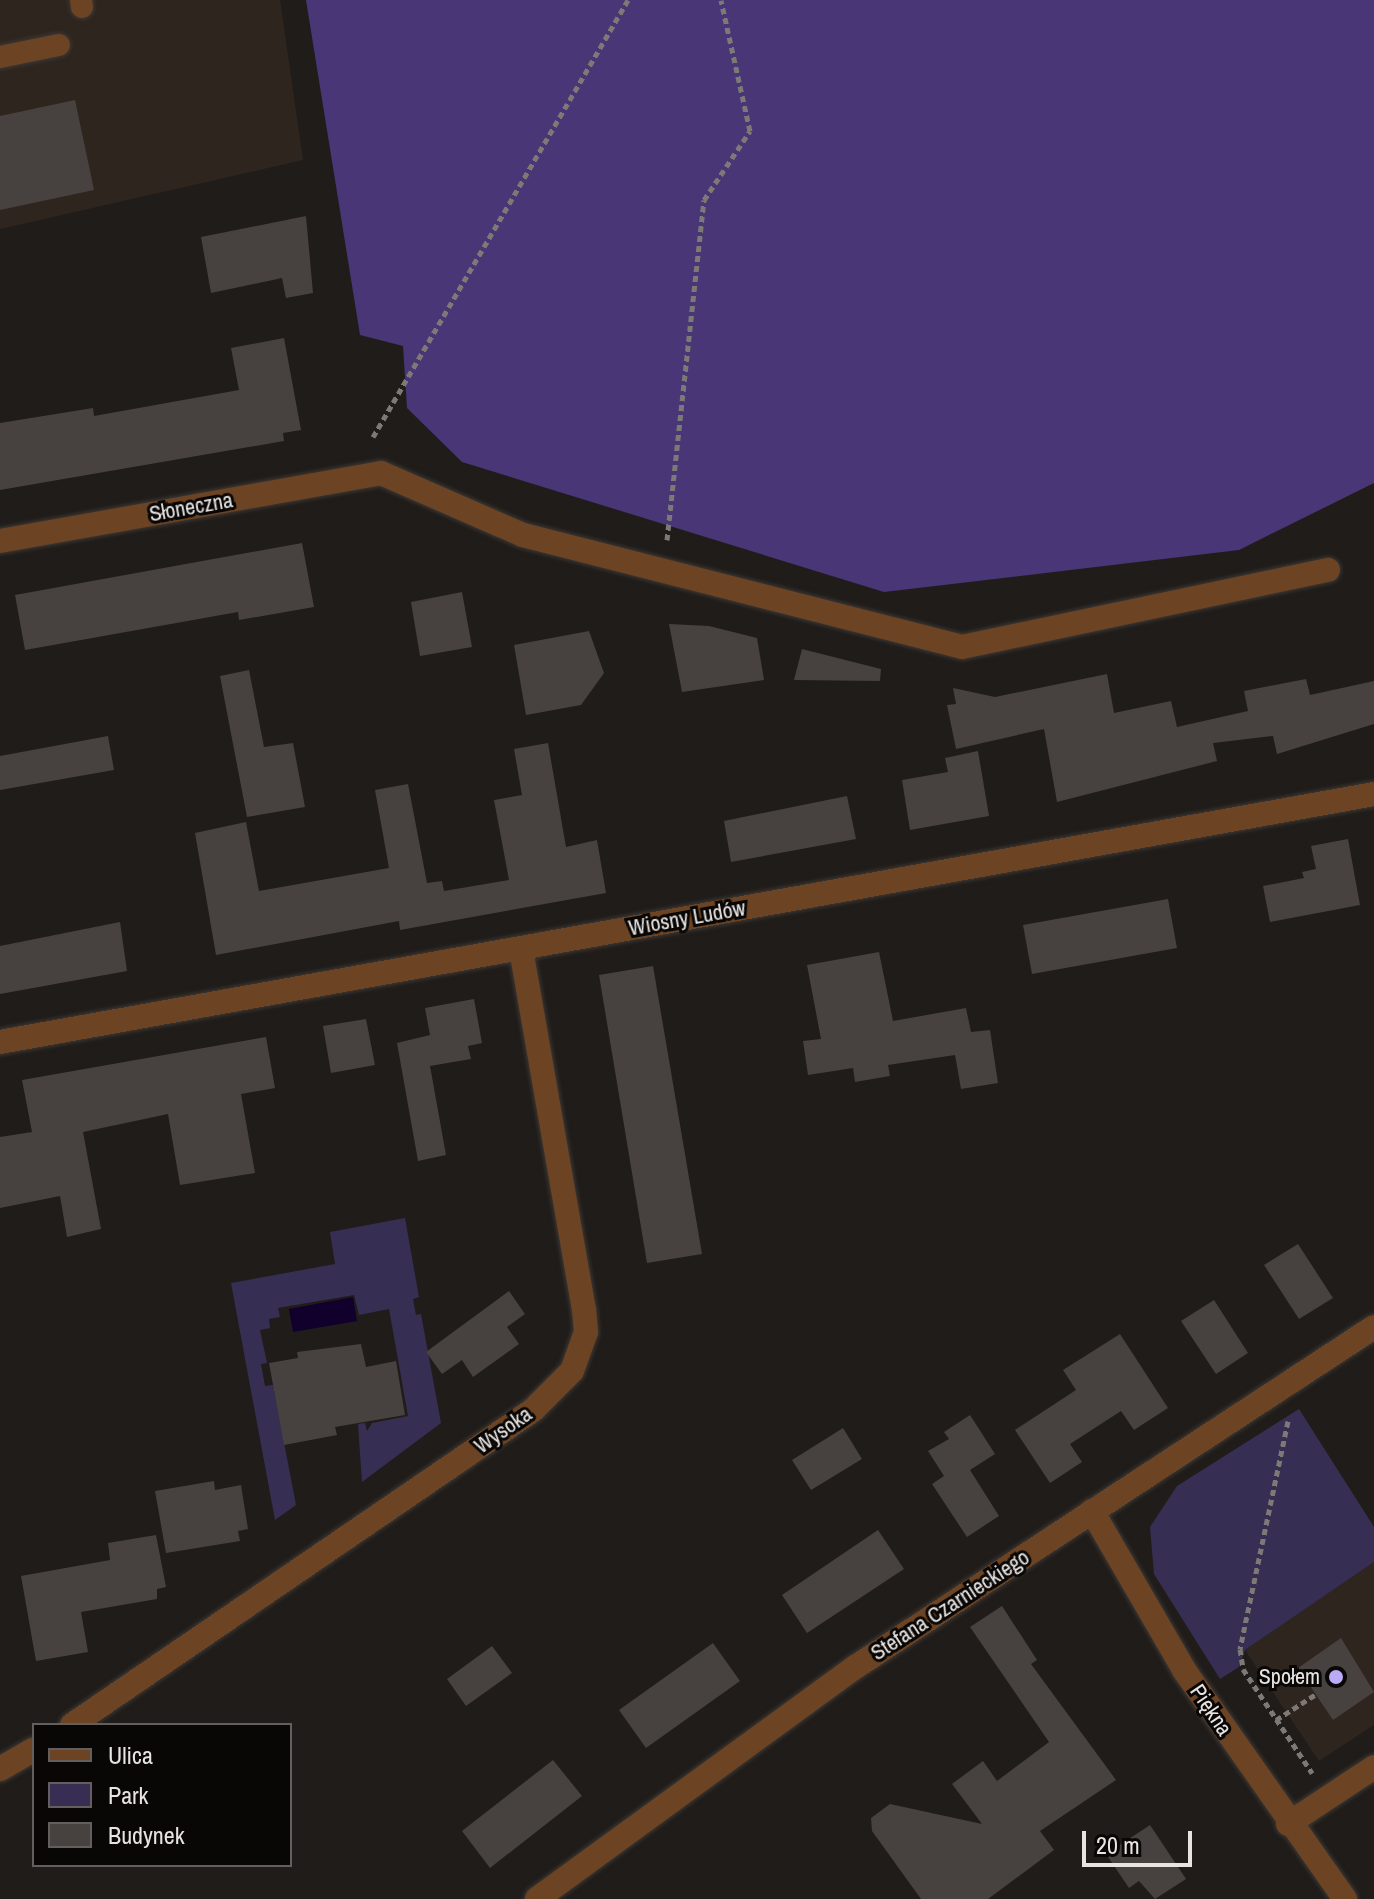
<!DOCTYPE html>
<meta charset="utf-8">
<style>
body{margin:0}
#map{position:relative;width:1374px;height:1899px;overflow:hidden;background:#201c19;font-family:"Archivo Narrow",sans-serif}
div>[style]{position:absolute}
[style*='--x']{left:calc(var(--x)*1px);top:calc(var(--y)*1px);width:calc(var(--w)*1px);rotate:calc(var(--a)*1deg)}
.built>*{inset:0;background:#2f251f}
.green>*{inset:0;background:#372e53}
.forest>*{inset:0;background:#483676}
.water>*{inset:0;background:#10002b}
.building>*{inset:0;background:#47423f}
.path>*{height:5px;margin-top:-2.5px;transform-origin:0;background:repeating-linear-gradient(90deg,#7c7976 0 6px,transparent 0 10px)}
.roads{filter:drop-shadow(0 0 2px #3c3835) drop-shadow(0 0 2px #3c3835)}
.service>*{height:22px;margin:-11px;padding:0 11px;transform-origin:11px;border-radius:11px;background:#6d4423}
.minor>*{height:24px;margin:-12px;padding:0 12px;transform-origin:12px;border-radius:12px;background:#6d4423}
.dots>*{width:22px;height:22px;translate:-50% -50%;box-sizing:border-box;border:4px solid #090706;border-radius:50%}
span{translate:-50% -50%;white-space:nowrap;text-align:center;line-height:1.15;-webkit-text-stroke:6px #090706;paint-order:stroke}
.street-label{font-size:22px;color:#e7e4e2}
.poi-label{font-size:22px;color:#e7e4e2}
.right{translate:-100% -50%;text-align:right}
.legend{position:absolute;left:32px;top:1723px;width:260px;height:144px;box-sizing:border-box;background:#090706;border:2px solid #625f5e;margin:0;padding:10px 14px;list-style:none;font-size:24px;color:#e7e4e2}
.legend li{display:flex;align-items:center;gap:16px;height:40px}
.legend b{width:40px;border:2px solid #625f5e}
.scale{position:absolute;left:1082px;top:1831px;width:110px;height:36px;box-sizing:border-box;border:4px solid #e7e4e2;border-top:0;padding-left:10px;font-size:24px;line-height:28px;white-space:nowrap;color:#e7e4e2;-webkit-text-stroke:6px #090706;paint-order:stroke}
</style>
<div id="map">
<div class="built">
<div style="clip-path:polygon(0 0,280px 0,303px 160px,0 229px)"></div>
<div style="clip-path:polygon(1374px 1562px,1374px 1725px,1319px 1761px,1245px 1650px)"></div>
</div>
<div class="green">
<div style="clip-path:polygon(405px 1218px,419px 1297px,413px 1299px,416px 1315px,421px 1314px,441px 1423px,362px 1482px,358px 1424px,365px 1423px,367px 1431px,372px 1423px,408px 1416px,389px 1309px,359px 1315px,354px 1295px,278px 1308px,280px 1317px,269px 1319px,270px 1328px,260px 1330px,267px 1363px,261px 1364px,265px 1386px,273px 1385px,296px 1505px,275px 1520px,231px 1283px,335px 1264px,330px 1232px)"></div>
<div style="clip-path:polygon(1299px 1409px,1374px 1527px,1374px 1562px,1245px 1650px,1239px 1667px,1220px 1679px,1154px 1574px,1150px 1527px,1177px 1486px)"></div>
</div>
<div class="forest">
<div style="clip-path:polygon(306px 0,1374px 0,1374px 483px,1239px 550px,884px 592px,462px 462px,407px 408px,403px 346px,360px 335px)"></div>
</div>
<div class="water">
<div style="clip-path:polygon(353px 1297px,357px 1321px,293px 1332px,289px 1309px)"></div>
</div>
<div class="building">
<div style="clip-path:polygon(75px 100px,94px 190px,0 210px,0 116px)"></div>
<div style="clip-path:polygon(306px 216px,313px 293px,286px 298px,282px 278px,211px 293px,201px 237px)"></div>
<div style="clip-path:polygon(284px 338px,301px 430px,283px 433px,284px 441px,0 490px,0 423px,93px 408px,94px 416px,239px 390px,231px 348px)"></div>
<div style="clip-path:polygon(302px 543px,314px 607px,239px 620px,238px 612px,25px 650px,15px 595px)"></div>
<div style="clip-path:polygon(462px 592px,472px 647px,420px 656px,411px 602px)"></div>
<div style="clip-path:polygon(669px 624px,709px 626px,757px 638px,764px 680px,682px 692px)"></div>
<div style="clip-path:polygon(589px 631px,604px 673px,581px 705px,526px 715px,514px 645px)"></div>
<div style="clip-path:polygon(802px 649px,881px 669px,880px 681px,794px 680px)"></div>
<div style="clip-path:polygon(249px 670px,264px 747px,293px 743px,305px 807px,247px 817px,220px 676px)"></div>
<div style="clip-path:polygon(1107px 674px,1114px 713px,1171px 701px,1177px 727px,1248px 711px,1244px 691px,1306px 679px,1310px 695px,1374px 681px,1374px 724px,1277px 754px,1273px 736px,1213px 743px,1217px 761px,1057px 802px,1044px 729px,956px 749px,947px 705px,956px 704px,953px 688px,995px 697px)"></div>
<div style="clip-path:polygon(108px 736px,114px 770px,0 790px,0 756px)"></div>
<div style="clip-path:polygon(548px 743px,566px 847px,597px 840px,606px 893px,400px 930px,399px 921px,216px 955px,195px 833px,246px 822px,259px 891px,389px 868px,375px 790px,408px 784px,427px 883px,442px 881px,444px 891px,509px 880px,494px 800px,522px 795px,514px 749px)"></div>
<div style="clip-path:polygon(978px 751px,989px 816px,910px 830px,902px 780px,948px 772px,945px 758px)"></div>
<div style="clip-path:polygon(847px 796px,856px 839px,731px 862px,724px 821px)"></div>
<div style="clip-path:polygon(1348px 839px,1360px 905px,1270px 922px,1263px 886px,1304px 878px,1302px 872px,1316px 869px,1311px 846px)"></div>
<div style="clip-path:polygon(1168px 899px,1177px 948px,1032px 974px,1023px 925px)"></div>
<div style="clip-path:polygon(120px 922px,127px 971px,0 994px,0 946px)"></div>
<div style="clip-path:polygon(879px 952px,893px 1021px,966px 1008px,971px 1032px,990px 1030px,998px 1083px,961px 1089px,955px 1055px,888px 1065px,890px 1076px,855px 1082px,853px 1068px,808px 1075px,803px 1041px,821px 1039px,807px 965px)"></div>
<div style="clip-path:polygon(653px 966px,702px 1254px,647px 1263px,599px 975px)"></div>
<div style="clip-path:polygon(474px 999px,482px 1043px,468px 1046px,471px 1059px,430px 1066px,446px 1155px,418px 1161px,397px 1043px,430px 1035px,425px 1008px)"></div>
<div style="clip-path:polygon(366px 1019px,375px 1065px,331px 1073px,323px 1026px)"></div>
<div style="clip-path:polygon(266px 1037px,275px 1088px,241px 1094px,255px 1173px,180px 1185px,168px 1114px,83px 1132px,101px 1229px,67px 1237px,60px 1196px,0 1208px,0 1137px,32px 1132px,22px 1080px)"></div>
<div style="clip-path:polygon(1298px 1244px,1333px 1298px,1299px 1319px,1264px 1265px)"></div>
<div style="clip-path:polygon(509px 1291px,525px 1314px,507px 1327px,519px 1344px,473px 1377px,462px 1360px,442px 1374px,426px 1352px)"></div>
<div style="clip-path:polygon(1214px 1300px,1248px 1353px,1216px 1374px,1181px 1321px)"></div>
<div style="clip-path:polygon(1120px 1334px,1168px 1408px,1134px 1430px,1121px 1411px,1070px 1444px,1082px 1462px,1050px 1483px,1015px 1430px,1076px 1390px,1063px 1370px)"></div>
<div style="clip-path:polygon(361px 1344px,366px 1367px,396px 1361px,405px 1415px,335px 1427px,337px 1435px,284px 1445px,269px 1363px,298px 1358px,297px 1352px)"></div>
<div style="clip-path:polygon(970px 1415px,995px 1454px,970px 1470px,999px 1516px,967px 1537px,932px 1484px,944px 1476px,928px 1451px,949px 1439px,944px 1432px)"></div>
<div style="clip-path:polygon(843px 1428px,862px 1459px,811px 1490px,792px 1460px)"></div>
<div style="clip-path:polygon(214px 1481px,215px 1490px,241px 1485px,248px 1529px,238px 1531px,240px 1541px,166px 1553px,155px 1491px)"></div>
<div style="clip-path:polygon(878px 1530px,904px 1569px,807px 1633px,782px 1595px)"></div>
<div style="clip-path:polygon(156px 1535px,166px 1587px,157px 1589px,157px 1599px,81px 1612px,88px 1652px,36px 1661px,21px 1576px,110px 1560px,108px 1543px)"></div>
<div style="clip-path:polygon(1002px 1606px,1037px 1660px,1031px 1664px,1116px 1780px,1040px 1831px,1054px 1850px,988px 1899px,921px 1899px,872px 1831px,871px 1818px,890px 1804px,982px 1824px,952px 1784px,983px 1761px,997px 1781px,1049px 1742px,970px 1627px)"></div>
<div style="clip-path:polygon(1341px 1638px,1374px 1692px,1333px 1720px,1298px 1668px)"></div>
<div style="clip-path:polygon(713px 1643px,740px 1681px,646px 1748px,619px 1710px)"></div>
<div style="clip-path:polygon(492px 1646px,512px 1673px,466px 1706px,447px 1679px)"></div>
<div style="clip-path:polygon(553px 1760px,582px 1796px,490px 1868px,462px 1831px)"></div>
<div style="clip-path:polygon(1150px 1825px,1186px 1879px,1155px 1899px,1139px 1881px,1129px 1888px,1106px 1854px)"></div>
</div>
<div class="path">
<div style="--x:373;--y:437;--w:506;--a:-59.74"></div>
<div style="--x:667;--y:540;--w:342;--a:-83.8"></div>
<div style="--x:704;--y:200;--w:83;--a:-56.3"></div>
<div style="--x:750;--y:131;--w:134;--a:-102.5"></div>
<div style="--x:1288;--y:1421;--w:233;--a:101.9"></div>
<div style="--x:1240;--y:1649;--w:20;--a:81"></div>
<div style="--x:1243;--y:1669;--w:125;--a:56.4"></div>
<div style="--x:1276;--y:1720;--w:48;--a:-33"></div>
</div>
<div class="roads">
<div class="service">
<div style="--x:81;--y:0;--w:7;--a:82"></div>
<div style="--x:0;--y:57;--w:60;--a:-11.5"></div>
</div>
<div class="minor">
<div style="--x:0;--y:541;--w:387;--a:-10.1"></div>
<div style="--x:381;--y:473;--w:155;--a:23.6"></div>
<div style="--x:523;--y:535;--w:453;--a:14.3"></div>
<div style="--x:962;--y:647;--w:374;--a:-11.9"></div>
<div style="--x:0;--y:1042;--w:1396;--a:-10.23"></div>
<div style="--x:1092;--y:1511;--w:184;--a:59.9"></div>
<div style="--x:1184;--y:1670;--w:280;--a:54.9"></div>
<div style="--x:72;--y:1725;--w:558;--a:-34.34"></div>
<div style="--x:533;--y:1410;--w:55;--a:-45"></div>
<div style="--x:572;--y:1371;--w:41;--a:-70.3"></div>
<div style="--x:586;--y:1332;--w:22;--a:-95"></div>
<div style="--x:584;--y:1310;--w:367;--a:-99.9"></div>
<div style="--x:0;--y:1769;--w:39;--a:-30"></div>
<div style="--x:1288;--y:1824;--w:103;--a:-33.5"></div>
<div style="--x:537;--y:1899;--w:396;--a:-36.1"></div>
<div style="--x:857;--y:1666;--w:618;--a:-33.25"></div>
</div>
</div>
<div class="dots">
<div style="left:1336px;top:1677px;background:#bbaaf6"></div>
</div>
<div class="street-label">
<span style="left:191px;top:507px;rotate:-10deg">Słoneczna</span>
<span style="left:687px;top:918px;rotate:-10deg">Wiosny Ludów</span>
<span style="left:503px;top:1430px;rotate:-35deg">Wysoka</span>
<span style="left:950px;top:1605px;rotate:-33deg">Stefana Czarnieckiego</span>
<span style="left:1211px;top:1710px;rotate:56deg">Piękna</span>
</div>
<div class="poi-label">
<span class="right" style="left:1320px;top:1677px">Społem</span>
</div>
<ul class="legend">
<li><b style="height:10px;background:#6d4423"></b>Ulica</li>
<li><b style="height:22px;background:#372e53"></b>Park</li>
<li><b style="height:22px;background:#47423f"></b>Budynek</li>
</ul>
<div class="scale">20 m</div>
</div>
